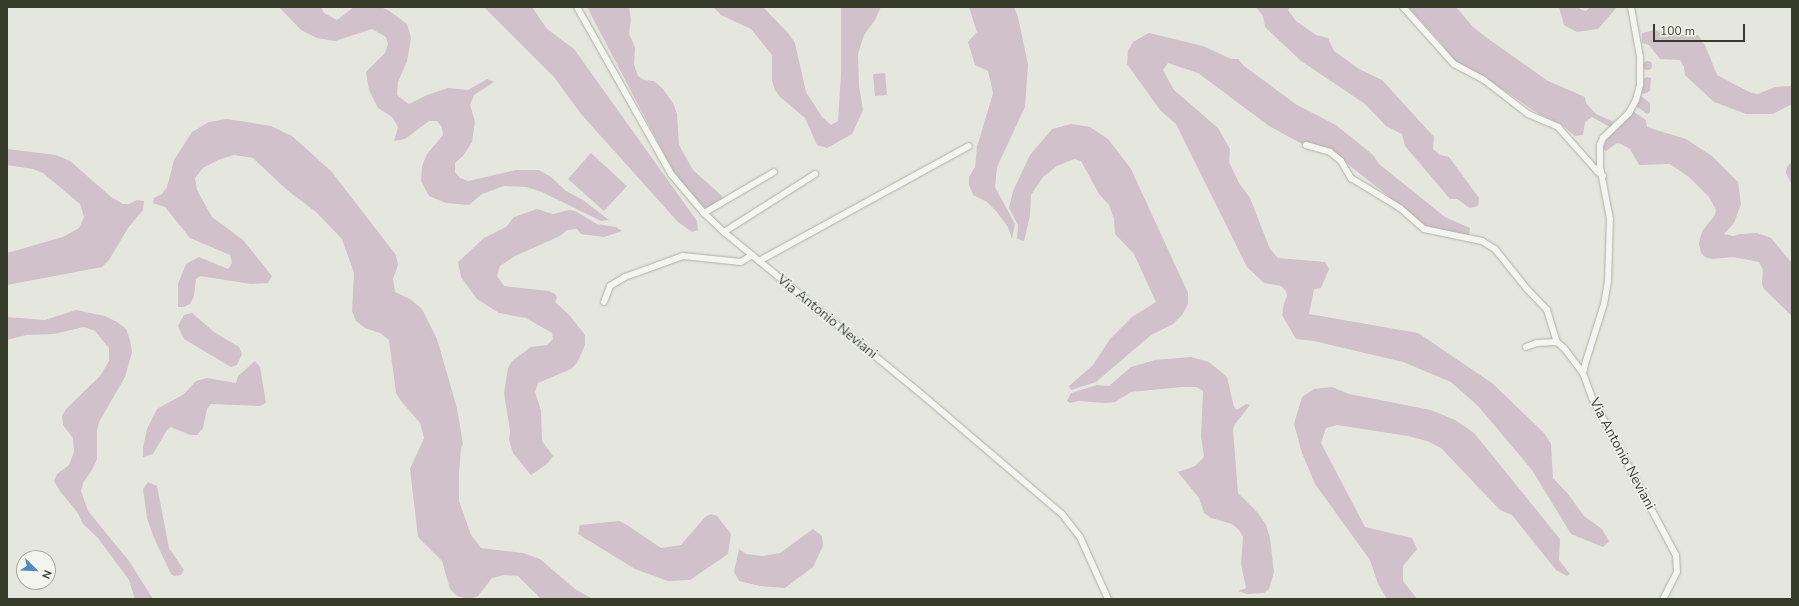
<!DOCTYPE html>
<style>
body{margin:0}
#map{position:relative;width:1799px;height:606px;overflow:hidden;background:#e5e7df;font-family:"Nunito Sans",sans-serif}
div>[style]{position:absolute}
[style*='--x']{left:calc(var(--x)*1px);top:calc(var(--y)*1px);width:calc(var(--w)*1px);rotate:calc(var(--a)*1deg)}
.green>*{inset:0;background:#d0c1ca}
.round{border-radius:50%}
.roads{filter:drop-shadow(0 0 1px #adb0a5) drop-shadow(0 0 1px #adb0a5)}
.minor>*{height:6px;margin:-3px;padding:0 3px;transform-origin:3px;border-radius:3px;background:#f4f5f1}
span{translate:-50% -50%;white-space:nowrap;text-align:center;line-height:1.15;-webkit-text-stroke:3px #f3f4ee;paint-order:stroke}
.street-label{font-size:14px;color:#373c2a}
.frame{position:absolute;inset:0;border:8px solid #373c2a;pointer-events:none}
.north{position:absolute;left:16px;top:550px;width:40px;height:40px;box-sizing:border-box;background:#f3f4ee;border:1px solid #a8aaa0;border-radius:50%;rotate:113deg;font-size:11px;font-weight:700;line-height:16px;text-align:center;color:#373c2a}
.north::after{content:'';display:block;margin:auto;width:14px;height:18px;background:#518abe;clip-path:polygon(50% 0,100% 100%,50% 72%,0 100%)}
.scale{position:absolute;left:1653px;top:24px;width:92px;height:18px;box-sizing:border-box;border:2px solid #373c2a;border-top:0;padding-left:5px;font-size:12px;line-height:14px;white-space:nowrap;color:#373c2a;-webkit-text-stroke:3px #f3f4ee;paint-order:stroke}
</style>
<div id="map">
<div class="green">
<div style="clip-path:polygon(279px 7px,321px 7px,324px 13px,337px 20px,354px 7px,380px 7px,388px 10px,407px 24px,411px 38px,407px 61px,398px 82px,397px 95px,409px 104px,427px 95px,448px 88px,468px 90px,487px 79px,494px 82px,474px 95px,470px 105px,475px 122px,472px 142px,463px 156px,455px 163px,455px 172px,460px 178px,468px 181px,516px 170px,539px 170px,551px 177px,566px 191px,583px 200px,609px 220px,601px 221px,542px 192px,526px 187px,504px 186px,482px 194px,469px 205px,446px 203px,429px 196px,421px 181px,422px 166px,427px 154px,443px 135px,442px 127px,437px 121px,429px 121px,405px 139px,394px 141px,398px 127px,392px 117px,378px 108px,369px 90px,366px 72px,385px 53px,388px 44px,386px 37px,372px 29px,335px 41px,317px 38px,301px 30px)"></div>
<div style="clip-path:polygon(484px 7px,532px 7px,547px 29px,574px 49px,697px 221px,698px 230px,692px 232px,678px 222px,581px 114px,554px 77px)"></div>
<div style="clip-path:polygon(587px 7px,629px 7px,631px 19px,629px 34px,635px 47px,634px 65px,638px 76px,644px 80px,654px 81px,663px 89px,673px 103px,677px 114px,679px 145px,693px 170px,722px 196px,722px 200px,707px 210px,702px 208px,674px 173px)"></div>
<div style="clip-path:polygon(713px 7px,763px 7px,788px 33px,795px 43px,806px 92px,822px 117px,831px 125px,838px 121px,841px 75px,841px 7px,881px 7px,875px 20px,864px 35px,858px 54px,859px 86px,863px 110px,852px 134px,827px 148px,817px 145px,805px 118px,780px 97px,775px 90px,772px 80px,772px 55px,751px 29px,721px 15px)"></div>
<div style="clip-path:polygon(969px 7px,1014px 7px,1018px 17px,1028px 65px,1025px 107px,997px 167px,995px 187px,1015px 224px,1012px 239px,1008px 227px,996px 211px,987px 202px,973px 195px,969px 185px,969px 177px,975px 167px,977px 147px,993px 93px,988px 71px,975px 65px,968px 42px,977px 32px)"></div>
<div style="clip-path:polygon(1256px 7px,1290px 7px,1288px 10px,1296px 21px,1316px 35px,1328px 38px,1334px 51px,1359px 69px,1382px 80px,1434px 137px,1433px 149px,1440px 155px,1449px 157px,1479px 198px,1478px 206px,1470px 208px,1457px 199px,1450px 199px,1405px 146px,1402px 134px,1386px 126px,1365px 104px,1301px 61px,1265px 27px,1263px 16px)"></div>
<div style="clip-path:polygon(1408px 7px,1456px 7px,1473px 27px,1487px 38px,1548px 81px,1585px 97px,1586px 103px,1596px 114px,1614px 122px,1610px 127px,1592px 117px,1585px 122px,1583px 135px,1575px 136px,1561px 124px,1539px 114px,1490px 81px,1454px 61px,1442px 44px)"></div>
<div style="clip-path:polygon(1559px 7px,1578px 7px,1580px 9px,1586px 11px,1590px 7px,1617px 7px,1598px 29px,1577px 32px,1564px 25px)"></div>
<div style="clip-path:polygon(1655px 30px,1669px 35px,1698px 35px,1705px 45px,1717px 75px,1751px 93px,1758px 94px,1775px 87px,1792px 86px,1792px 104px,1773px 114px,1746px 114px,1714px 102px,1685px 75px,1684px 67px,1680px 60px,1660px 59px,1649px 45px,1642px 43px,1642px 33px)"></div>
<div style="clip-path:polygon(1149px 33px,1203px 46px,1231px 59px,1238px 59px,1244px 66px,1297px 105px,1336px 125px,1373px 155px,1379px 164px,1445px 217px,1470px 228px,1469px 236px,1430px 229px,1417px 221px,1405px 209px,1355px 170px,1338px 155px,1313px 150px,1269px 126px,1198px 73px,1168px 63px,1163px 70px,1174px 90px,1218px 128px,1230px 149px,1229px 162px,1239px 183px,1250px 198px,1270px 249px,1278px 258px,1325px 262px,1329px 269px,1321px 288px,1314px 289px,1309px 314px,1418px 333px,1492px 383px,1544px 433px,1551px 444px,1553px 478px,1568px 494px,1584px 516px,1602px 529px,1609px 541px,1603px 547px,1571px 534px,1532px 470px,1479px 407px,1451px 382px,1403px 362px,1314px 341px,1296px 339px,1282px 315px,1284px 303px,1287px 296px,1286px 291px,1281px 286px,1264px 283px,1247px 267px,1176px 124px,1160px 110px,1127px 64px,1128px 51px,1133px 42px)"></div>
<div class="round" style="left:1642.5px;top:60.5px;width:9px;height:9px"></div>
<div style="clip-path:polygon(885px 73px,887px 95px,875px 96px,873px 74px)"></div>
<div style="clip-path:polygon(1647px 77px,1651px 78px,1650px 91px,1644px 94px,1642px 93px,1644px 79px)"></div>
<div style="clip-path:polygon(1641px 96px,1650px 103px,1650px 112px,1647px 114px,1636px 106px)"></div>
<div style="clip-path:polygon(1633px 111px,1646px 120px,1647px 127px,1686px 139px,1712px 156px,1738px 182px,1741px 204px,1734px 223px,1724px 234px,1733px 236px,1740px 234px,1757px 233px,1771px 238px,1791px 262px,1792px 316px,1763px 288px,1762px 283px,1763px 270px,1759px 262px,1733px 257px,1712px 259px,1705px 257px,1701px 253px,1699px 244px,1700px 238px,1703px 230px,1715px 215px,1716px 210px,1709px 197px,1689px 177px,1670px 164px,1639px 165px,1630px 149px,1621px 144px,1617px 143px,1606px 151px,1603px 149px,1606px 140px,1623px 124px)"></div>
<div style="clip-path:polygon(227px 119px,271px 126px,292px 136px,331px 171px,396px 255px,398px 265px,393px 279px,395px 292px,410px 299px,422px 309px,437px 339px,457px 408px,463px 444px,461px 448px,459px 473px,459px 501px,471px 535px,481px 548px,523px 553px,540px 559px,575px 589px,593px 599px,541px 599px,518px 576px,504px 575px,492px 578px,478px 596px,469px 599px,457px 596px,450px 589px,442px 561px,418px 537px,410px 469px,424px 438px,420px 423px,401px 401px,396px 393px,389px 340px,380px 333px,365px 328px,356px 321px,352px 311px,354px 273px,342px 239px,316px 212px,287px 190px,253px 158px,234px 155px,218px 160px,203px 168px,195px 178px,197px 190px,212px 217px,243px 240px,272px 276px,268px 283px,251px 284px,200px 276px,196px 279px,194px 296px,190px 304px,184px 307px,178px 307px,178px 284px,186px 264px,199px 257px,228px 269px,232px 263px,230px 255px,190px 238px,165px 207px,153px 203px,154px 198px,162px 194px,167px 187px,174px 160px,192px 132px,209px 122px)"></div>
<div style="clip-path:polygon(1071px 124px,1090px 127px,1108px 139px,1131px 169px,1188px 293px,1188px 304px,1182px 315px,1173px 324px,1151px 335px,1096px 382px,1071px 390px,1069px 386px,1093px 365px,1110px 339px,1132px 317px,1156px 302px,1134px 254px,1115px 234px,1114px 219px,1109px 205px,1099px 194px,1081px 161px,1074px 159px,1057px 166px,1043px 177px,1031px 195px,1030px 216px,1024px 241px,1017px 239px,1018px 225px,1009px 208px,1013px 191px,1030px 155px,1052px 129px)"></div>
<div style="clip-path:polygon(7px 149px,56px 155px,70px 161px,111px 197px,123px 204px,129px 204px,137px 200px,144px 201px,143px 210px,128px 228px,109px 260px,102px 267px,7px 285px,7px 253px,63px 237px,79px 228px,84px 217px,80px 204px,43px 173px,33px 169px,7px 165px)"></div>
<div style="clip-path:polygon(591px 153px,627px 186px,604px 211px,568px 179px)"></div>
<div style="clip-path:polygon(1792px 161px,1792px 185px,1786px 173px,1787px 167px)"></div>
<div style="clip-path:polygon(537px 209px,553px 214px,569px 210px,575px 211px,597px 224px,616px 227px,622px 231px,604px 237px,581px 234px,577px 229px,567px 230px,560px 236px,515px 256px,500px 266px,497px 276px,504px 286px,549px 291px,555px 294px,557px 298px,555px 302px,570px 316px,585px 335px,585px 345px,577px 363px,571px 369px,538px 383px,535px 392px,541px 411px,542px 441px,553px 456px,547px 464px,531px 475px,513px 453px,509px 440px,510px 431px,504px 393px,508px 368px,512px 361px,531px 347px,547px 345px,553px 339px,552px 333px,526px 318px,499px 313px,477px 299px,461px 277px,458px 262px,484px 238px,506px 227px,514px 217px)"></div>
<div style="clip-path:polygon(76px 310px,105px 316px,117px 322px,126px 329px,130px 340px,132px 352px,125px 377px,99px 422px,97px 431px,97px 459px,92px 470px,83px 483px,81px 491px,88px 511px,129px 561px,153px 599px,135px 599px,129px 580px,98px 538px,83px 524px,77px 512px,60px 491px,54px 481px,57px 474px,69px 465px,74px 452px,73px 438px,63px 425px,62px 416px,66px 409px,100px 376px,109px 361px,109px 348px,95px 331px,84px 327px,54px 334px,26px 335px,7px 340px,7px 317px,45px 320px)"></div>
<div style="clip-path:polygon(192px 313px,214px 332px,239px 347px,242px 354px,237px 365px,231px 367px,184px 339px,178px 326px,184px 315px)"></div>
<div style="clip-path:polygon(1191px 357px,1209px 362px,1227px 377px,1234px 407px,1237px 410px,1246px 404px,1250px 405px,1235px 424px,1233px 430px,1238px 493px,1258px 513px,1266px 525px,1270px 538px,1274px 572px,1269px 589px,1264px 593px,1247px 594px,1238px 591px,1246px 588px,1241px 564px,1243px 537px,1239px 530px,1232px 524px,1211px 518px,1204px 513px,1199px 498px,1178px 472px,1195px 466px,1204px 457px,1201px 436px,1203px 391px,1196px 387px,1182px 387px,1131px 392px,1115px 402px,1105px 403px,1079px 401px,1070px 403px,1067px 401px,1071px 393px,1097px 385px,1109px 386px,1131px 367px,1155px 360px)"></div>
<div style="clip-path:polygon(255px 361px,260px 367px,266px 403px,260px 406px,211px 404px,207px 409px,203px 428px,197px 435px,190px 435px,171px 427px,167px 430px,153px 454px,143px 457px,143px 447px,147px 429px,157px 409px,184px 394px,196px 381px,207px 378px,236px 383px,238px 376px)"></div>
<div style="clip-path:polygon(1332px 387px,1349px 394px,1431px 410px,1455px 420px,1474px 433px,1560px 539px,1559px 560px,1570px 574px,1567px 576px,1556px 570px,1512px 515px,1500px 510px,1441px 448px,1427px 441px,1408px 436px,1337px 425px,1326px 428px,1321px 443px,1365px 527px,1412px 538px,1417px 549px,1403px 566px,1403px 581px,1417px 599px,1387px 599px,1378px 584px,1370px 560px,1315px 484px,1302px 453px,1294px 424px,1302px 397px,1314px 389px)"></div>
<div style="clip-path:polygon(148px 482px,157px 486px,169px 548px,184px 570px,181px 575px,174px 576px,171px 574px,154px 538px,147px 518px,143px 489px)"></div>
<div style="clip-path:polygon(711px 514px,717px 516px,731px 534px,728px 554px,690px 580px,668px 581px,635px 569px,578px 534px,580px 525px,619px 521px,627px 525px,661px 548px,681px 545px,705px 517px)"></div>
<div style="clip-path:polygon(813px 529px,822px 536px,823px 546px,813px 567px,785px 588px,760px 586px,739px 581px,734px 572px,739px 549px,746px 554px,763px 556px,780px 553px)"></div>
</div>
<div class="roads">
<div class="minor">
<div style="--x:577;--y:7;--w:192;--a:60.6"></div>
<div style="--x:671;--y:174;--w:51;--a:49.8"></div>
<div style="--x:704;--y:213;--w:28;--a:44"></div>
<div style="--x:724;--y:232;--w:261;--a:39.4"></div>
<div style="--x:926;--y:398;--w:179;--a:40.5"></div>
<div style="--x:1062;--y:514;--w:29;--a:52"></div>
<div style="--x:1080;--y:537;--w:68;--a:65.7"></div>
<div style="--x:1403;--y:7;--w:76;--a:48.2"></div>
<div style="--x:1454;--y:64;--w:34;--a:28"></div>
<div style="--x:1484;--y:80;--w:56;--a:37.7"></div>
<div style="--x:1528;--y:114;--w:33;--a:23"></div>
<div style="--x:1558;--y:127;--w:59;--a:48.4"></div>
<div style="--x:1597;--y:171;--w:8;--a:40"></div>
<div style="--x:1306;--y:145;--w:25;--a:16"></div>
<div style="--x:1330;--y:152;--w:14;--a:39"></div>
<div style="--x:1341;--y:161;--w:20;--a:60"></div>
<div style="--x:1351;--y:178;--w:57;--a:31.5"></div>
<div style="--x:1400;--y:208;--w:32;--a:41"></div>
<div style="--x:1424;--y:229;--w:59;--a:11.7"></div>
<div style="--x:1482;--y:241;--w:15;--a:32"></div>
<div style="--x:1495;--y:249;--w:51;--a:51.3"></div>
<div style="--x:1527;--y:289;--w:29;--a:46"></div>
<div style="--x:1547;--y:310;--w:34;--a:73"></div>
<div style="--x:704;--y:213;--w:81;--a:-30.4"></div>
<div style="--x:724;--y:232;--w:108;--a:-32.5"></div>
<div style="--x:759;--y:261;--w:239;--a:-28.7"></div>
<div style="--x:604;--y:302;--w:17;--a:-69"></div>
<div style="--x:610;--y:286;--w:17;--a:-31"></div>
<div style="--x:625;--y:277;--w:62;--a:-19.9"></div>
<div style="--x:683;--y:256;--w:58;--a:5.9"></div>
<div style="--x:741;--y:262;--w:13;--a:-32"></div>
<div style="--x:1526;--y:347;--w:12;--a:-20"></div>
<div style="--x:1537;--y:343;--w:20;--a:-3"></div>
<div style="--x:1557;--y:342;--w:9;--a:41"></div>
<div style="--x:1564;--y:348;--w:31;--a:53"></div>
<div style="--x:1583;--y:373;--w:27;--a:70"></div>
<div style="--x:1592;--y:398;--w:178;--a:61.9"></div>
<div style="--x:1676;--y:555;--w:17;--a:87"></div>
<div style="--x:1677;--y:572;--w:30;--a:117"></div>
<div style="--x:1583;--y:373;--w:9;--a:-77"></div>
<div style="--x:1585;--y:364;--w:63;--a:-72.4"></div>
<div style="--x:1604;--y:304;--w:23;--a:-80"></div>
<div style="--x:1608;--y:281;--w:62;--a:-88.2"></div>
<div style="--x:1610;--y:219;--w:53;--a:-100.9"></div>
<div style="--x:1600;--y:167;--w:22;--a:-90"></div>
<div style="--x:1600;--y:145;--w:8;--a:-67"></div>
<div style="--x:1603;--y:138;--w:36;--a:-44"></div>
<div style="--x:1629;--y:113;--w:15;--a:-62"></div>
<div style="--x:1636;--y:100;--w:16;--a:-75"></div>
<div style="--x:1640;--y:85;--w:28;--a:-90"></div>
<div style="--x:1640;--y:57;--w:51;--a:-100.2"></div>
</div>
</div>
<div class="street-label">
<span style="left:827px;top:317px;rotate:39deg">Via Antonio Neviani</span>
<span style="left:1622px;top:454px;rotate:62deg">Via Antonio Neviani</span>
</div>
<div class="frame"></div>
<div class="north">N</div>
<div class="scale">100 m</div>
</div>
